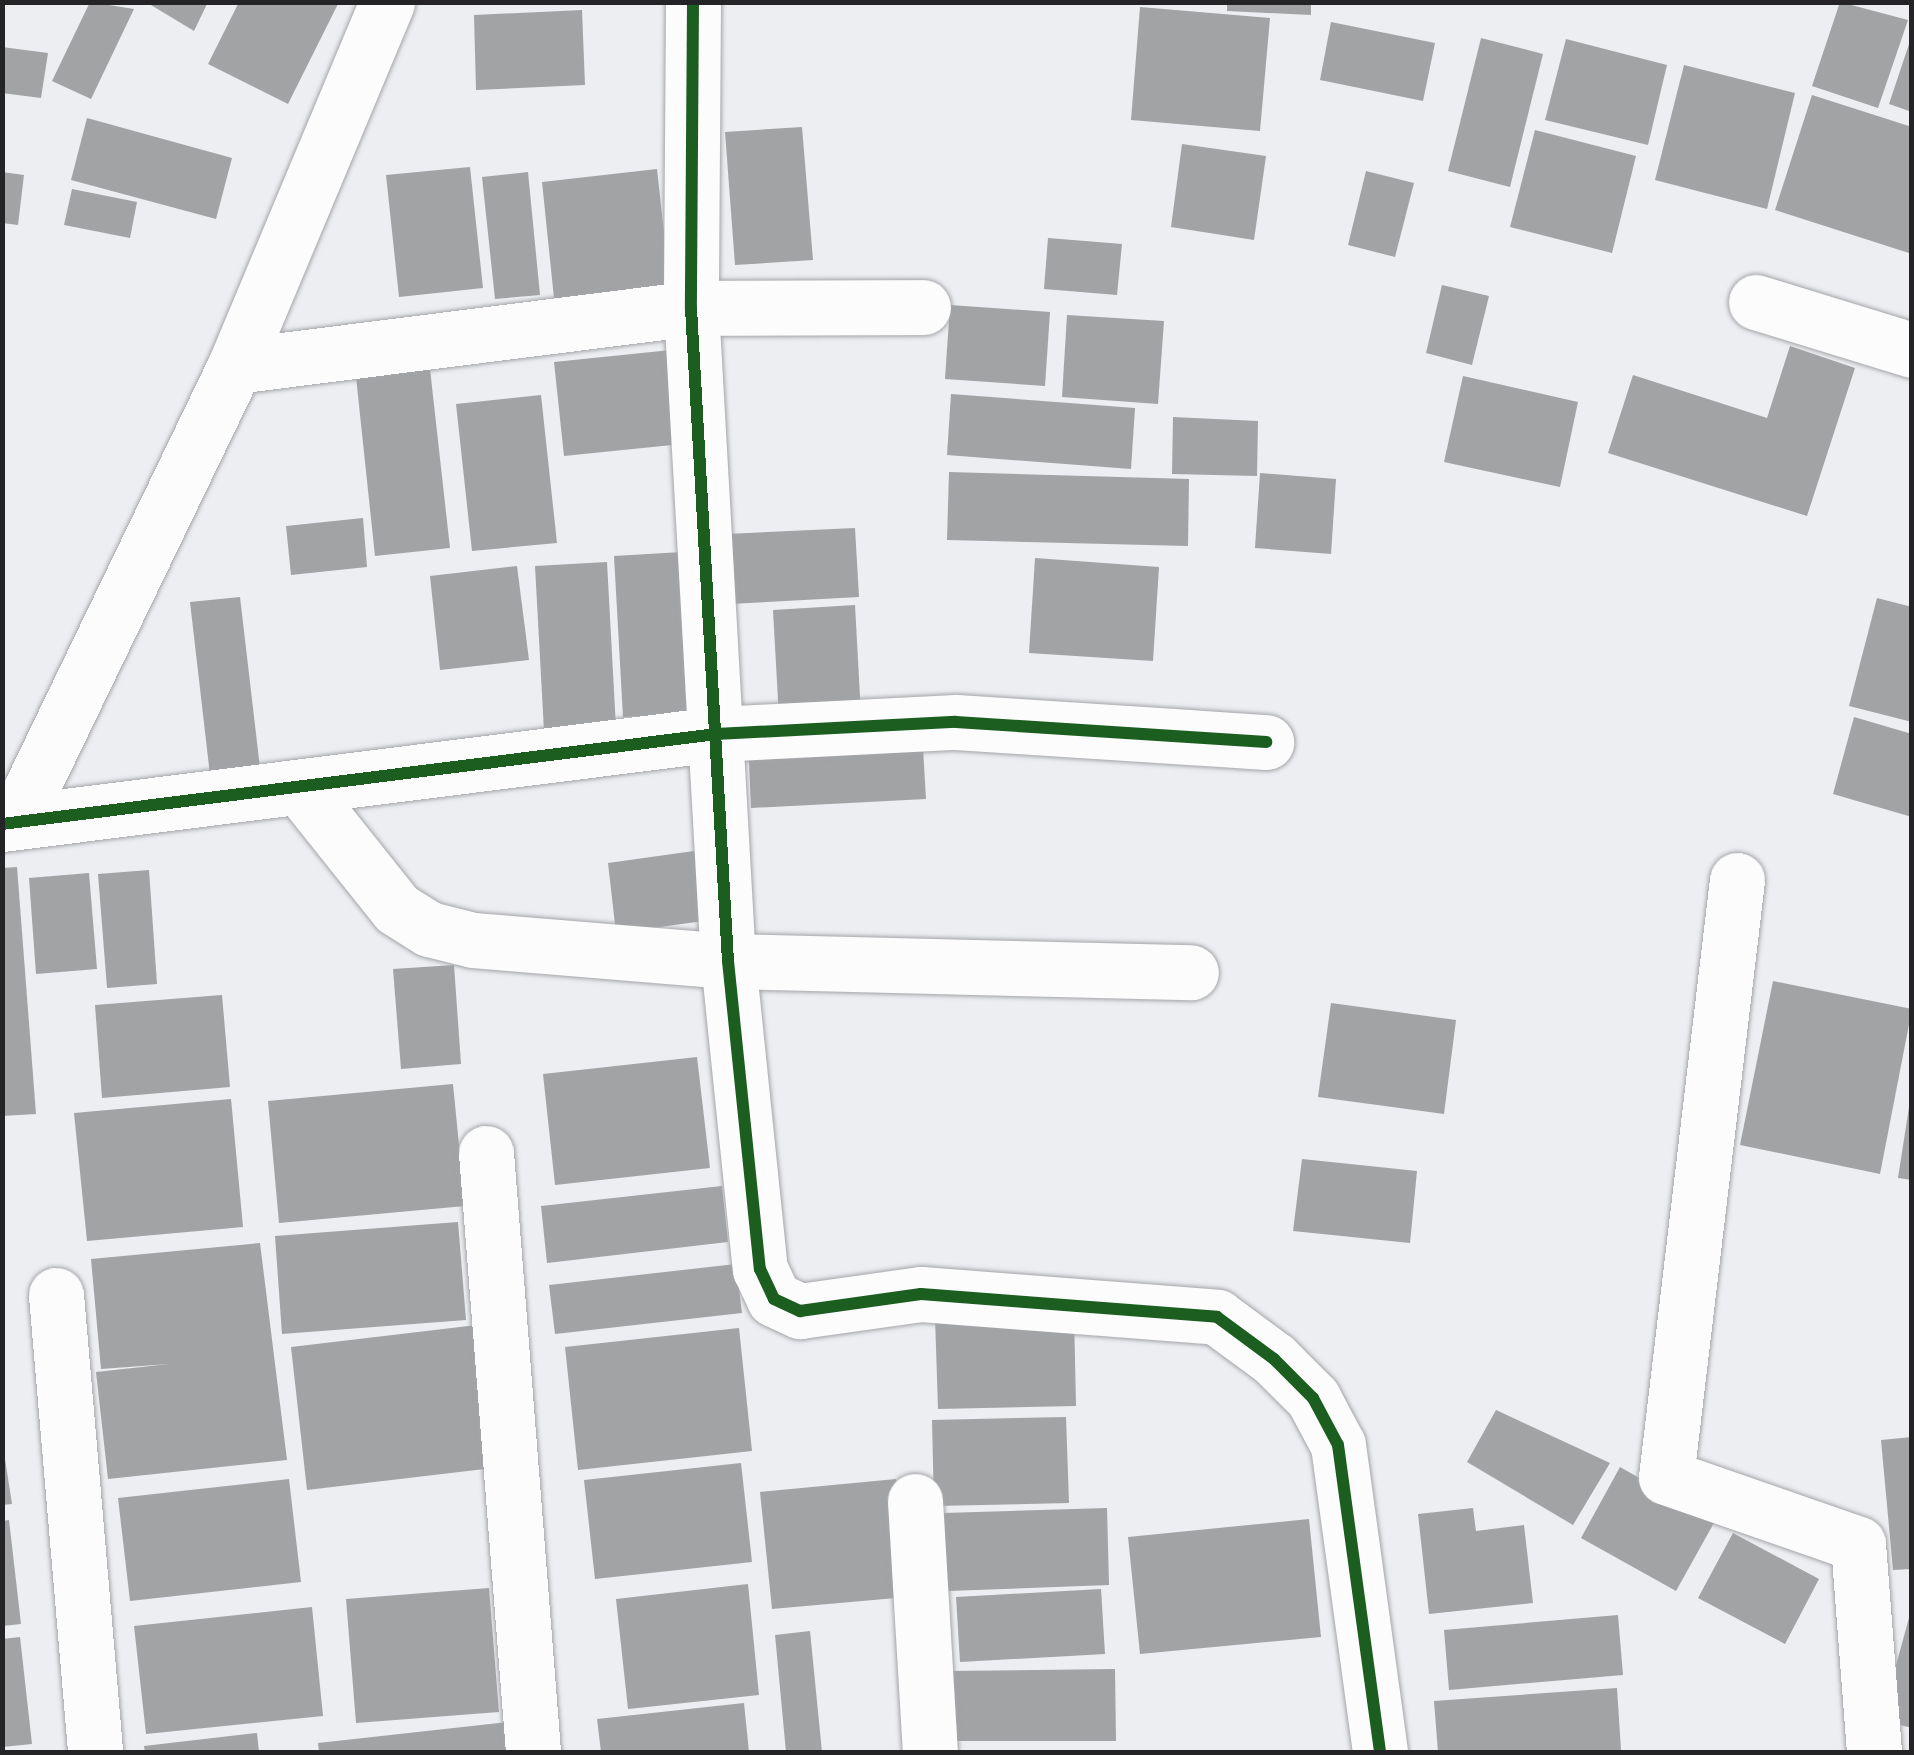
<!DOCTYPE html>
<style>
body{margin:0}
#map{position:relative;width:1914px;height:1755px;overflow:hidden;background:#eceef1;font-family:Signika,sans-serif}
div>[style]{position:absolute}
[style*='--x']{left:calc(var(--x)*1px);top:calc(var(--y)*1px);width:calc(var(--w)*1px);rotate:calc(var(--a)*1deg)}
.building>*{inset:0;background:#a1a3a5}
.roads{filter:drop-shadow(0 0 2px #a4a5a8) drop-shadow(0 0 2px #a4a5a8)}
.street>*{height:55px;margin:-27.5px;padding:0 27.5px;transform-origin:27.5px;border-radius:27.5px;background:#fcfcfd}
.cycleway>*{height:12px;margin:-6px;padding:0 6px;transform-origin:6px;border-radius:6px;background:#1b5e20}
span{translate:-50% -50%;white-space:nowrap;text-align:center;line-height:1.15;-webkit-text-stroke:10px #f9faff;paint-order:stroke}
.frame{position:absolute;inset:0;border:5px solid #242426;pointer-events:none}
</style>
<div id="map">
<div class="building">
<div style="clip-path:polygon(90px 2px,134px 9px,91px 99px,52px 81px)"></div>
<div style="clip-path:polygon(146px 2px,208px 2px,194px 31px)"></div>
<div style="clip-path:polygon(239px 2px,339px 2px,288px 104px,208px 64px)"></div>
<div style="clip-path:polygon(1227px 2px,1311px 2px,1311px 15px,1227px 11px)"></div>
<div style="clip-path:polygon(1840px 2px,1908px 20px,1878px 108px,1812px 86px)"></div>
<div style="clip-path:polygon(1140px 7px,1270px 18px,1260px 131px,1131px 120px)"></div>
<div style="clip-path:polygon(582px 10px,585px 85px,476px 90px,474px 15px)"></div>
<div style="clip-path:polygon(1331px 22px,1435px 43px,1423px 101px,1320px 80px)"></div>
<div style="clip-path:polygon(1481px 38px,1543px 54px,1510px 187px,1448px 171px)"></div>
<div style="clip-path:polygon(1911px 38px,1912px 38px,1912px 112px,1889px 104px)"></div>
<div style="clip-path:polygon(1566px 39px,1667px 65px,1648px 145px,1545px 120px)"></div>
<div style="clip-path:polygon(2px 47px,48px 53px,41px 98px,2px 93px)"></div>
<div style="clip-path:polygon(1684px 65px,1795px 93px,1767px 209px,1655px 180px)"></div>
<div style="clip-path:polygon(1812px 95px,1912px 127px,1912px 254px,1775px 210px)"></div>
<div style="clip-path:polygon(87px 118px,232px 158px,216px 219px,71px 180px)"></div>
<div style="clip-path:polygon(802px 127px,813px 260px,735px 265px,725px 132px)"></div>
<div style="clip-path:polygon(1535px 130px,1636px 156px,1612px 253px,1510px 227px)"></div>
<div style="clip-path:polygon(1182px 144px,1266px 156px,1254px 240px,1171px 227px)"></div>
<div style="clip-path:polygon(470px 167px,483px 288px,399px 297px,386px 175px)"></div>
<div style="clip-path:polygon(657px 169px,671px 296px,555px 308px,542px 182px)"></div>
<div style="clip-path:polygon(1366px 171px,1414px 183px,1395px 257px,1348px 245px)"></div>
<div style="clip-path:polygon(2px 172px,24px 175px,18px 225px,2px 223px)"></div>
<div style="clip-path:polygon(528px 172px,540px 295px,495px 299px,482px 177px)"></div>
<div style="clip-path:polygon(72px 189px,137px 202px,130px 238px,64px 225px)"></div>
<div style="clip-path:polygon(1048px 238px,1122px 244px,1117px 295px,1044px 289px)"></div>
<div style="clip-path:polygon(1442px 285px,1489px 296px,1472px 365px,1426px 353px)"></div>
<div style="clip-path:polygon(950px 305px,1050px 312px,1045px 386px,945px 379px)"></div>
<div style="clip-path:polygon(1067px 315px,1164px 321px,1158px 404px,1062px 397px)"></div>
<div style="clip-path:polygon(1790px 346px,1855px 368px,1807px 516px,1608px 453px,1633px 375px,1767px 418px)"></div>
<div style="clip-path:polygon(671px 350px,682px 444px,564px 456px,554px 362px)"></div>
<div style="clip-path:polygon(430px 369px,450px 548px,375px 556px,356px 377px)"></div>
<div style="clip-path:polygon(1463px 376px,1578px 402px,1560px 487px,1444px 462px)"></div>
<div style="clip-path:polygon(951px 394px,1135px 408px,1131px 469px,947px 455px)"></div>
<div style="clip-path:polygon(541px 395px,557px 543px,472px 551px,456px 404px)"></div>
<div style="clip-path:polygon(1173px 417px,1258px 421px,1257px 476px,1172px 474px)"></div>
<div style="clip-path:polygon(949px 472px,1189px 479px,1188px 546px,947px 540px)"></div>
<div style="clip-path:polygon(1260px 473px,1336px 479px,1331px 554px,1255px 548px)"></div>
<div style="clip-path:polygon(363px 518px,367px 567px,291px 575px,286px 526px)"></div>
<div style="clip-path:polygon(855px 528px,859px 597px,730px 604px,726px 534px)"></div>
<div style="clip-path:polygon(682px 552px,690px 714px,623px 717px,614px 556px)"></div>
<div style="clip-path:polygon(1035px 558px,1159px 567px,1153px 661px,1029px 653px)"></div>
<div style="clip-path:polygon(607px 562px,616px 728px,544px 731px,535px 566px)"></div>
<div style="clip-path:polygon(517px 566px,529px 660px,440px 670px,430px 576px)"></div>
<div style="clip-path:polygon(240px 597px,260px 768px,210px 775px,190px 602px)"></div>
<div style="clip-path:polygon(1877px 598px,1912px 607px,1912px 722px,1849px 706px)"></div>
<div style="clip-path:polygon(855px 605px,861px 715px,779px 718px,773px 610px)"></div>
<div style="clip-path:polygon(1854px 717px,1912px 734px,1912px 817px,1833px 794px)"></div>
<div style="clip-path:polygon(922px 731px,926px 799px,751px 808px,748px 740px)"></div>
<div style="clip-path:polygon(701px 850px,711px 920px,616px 933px,608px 863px)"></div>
<div style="clip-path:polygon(17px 867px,36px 1114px,2px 1116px,2px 868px)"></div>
<div style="clip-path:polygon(149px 870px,157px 984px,107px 988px,98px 874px)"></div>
<div style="clip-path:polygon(89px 873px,97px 969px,36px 974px,29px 878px)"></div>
<div style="clip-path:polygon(454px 965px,461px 1064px,401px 1069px,393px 969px)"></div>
<div style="clip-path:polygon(1773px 981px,1912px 1009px,1880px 1174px,1740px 1145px)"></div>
<div style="clip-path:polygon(222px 995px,230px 1087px,102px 1098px,95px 1005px)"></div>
<div style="clip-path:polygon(1331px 1003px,1456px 1020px,1444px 1114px,1318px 1097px)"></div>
<div style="clip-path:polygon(697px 1057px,710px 1168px,555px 1185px,543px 1074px)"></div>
<div style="clip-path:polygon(453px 1084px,465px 1206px,279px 1223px,268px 1101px)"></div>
<div style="clip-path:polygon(231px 1099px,243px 1227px,87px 1241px,74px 1113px)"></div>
<div style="clip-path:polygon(1909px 1107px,1912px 1107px,1912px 1180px,1898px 1178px)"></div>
<div style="clip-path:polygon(1302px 1159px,1417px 1171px,1410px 1243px,1293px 1231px)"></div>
<div style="clip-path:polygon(722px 1186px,728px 1242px,547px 1263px,541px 1206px)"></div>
<div style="clip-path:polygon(458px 1222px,466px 1320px,282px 1334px,275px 1236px)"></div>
<div style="clip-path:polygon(260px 1243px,287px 1460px,108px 1479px,96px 1372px,169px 1364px,101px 1369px,91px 1259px)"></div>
<div style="clip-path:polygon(736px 1264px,742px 1313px,555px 1334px,549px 1285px)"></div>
<div style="clip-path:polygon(1074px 1314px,1076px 1406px,938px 1409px,935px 1317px)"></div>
<div style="clip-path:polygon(477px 1325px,493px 1468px,307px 1490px,291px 1347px)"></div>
<div style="clip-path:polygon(739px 1328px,752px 1451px,578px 1470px,565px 1347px)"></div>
<div style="clip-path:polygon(1496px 1410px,1610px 1463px,1573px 1525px,1467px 1462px)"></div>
<div style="clip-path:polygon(1066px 1417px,1069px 1503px,934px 1506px,932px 1420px)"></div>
<div style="clip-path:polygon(1912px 1437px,1912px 1569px,1893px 1570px,1881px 1440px)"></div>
<div style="clip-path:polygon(2px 1440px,12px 1504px,2px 1505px)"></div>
<div style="clip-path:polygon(741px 1463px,752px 1562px,595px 1579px,584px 1480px)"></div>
<div style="clip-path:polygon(1620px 1467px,1715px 1521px,1676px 1591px,1581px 1538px)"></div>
<div style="clip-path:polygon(289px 1479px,301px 1582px,130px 1601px,118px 1498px)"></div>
<div style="clip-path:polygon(896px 1479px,907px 1597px,772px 1609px,760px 1492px)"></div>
<div style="clip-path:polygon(1107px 1508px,1109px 1585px,948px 1591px,944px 1513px)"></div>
<div style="clip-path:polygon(1473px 1508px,1476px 1531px,1524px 1525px,1533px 1603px,1429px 1614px,1418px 1514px)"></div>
<div style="clip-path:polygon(1309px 1519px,1321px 1637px,1140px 1654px,1128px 1537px)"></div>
<div style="clip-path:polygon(9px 1520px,21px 1624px,2px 1626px,2px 1521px)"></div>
<div style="clip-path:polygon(1733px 1533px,1819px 1579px,1785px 1644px,1698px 1598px)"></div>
<div style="clip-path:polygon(748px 1584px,759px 1695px,628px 1709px,616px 1599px)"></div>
<div style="clip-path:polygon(489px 1588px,499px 1712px,356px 1723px,346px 1599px)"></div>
<div style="clip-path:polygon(1101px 1589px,1105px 1654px,960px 1662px,956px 1597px)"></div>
<div style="clip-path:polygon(312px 1607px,323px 1716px,146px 1734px,134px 1626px)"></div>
<div style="clip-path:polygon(1912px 1607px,1912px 1728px,1881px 1720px)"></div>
<div style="clip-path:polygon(1618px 1615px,1623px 1675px,1449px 1690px,1444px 1630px)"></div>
<div style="clip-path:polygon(810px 1631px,822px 1752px,786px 1752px,775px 1635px)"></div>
<div style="clip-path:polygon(20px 1637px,32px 1744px,2px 1747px,2px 1639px)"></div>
<div style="clip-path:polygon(1115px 1669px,1116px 1741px,948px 1741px,947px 1671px)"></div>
<div style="clip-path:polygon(1617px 1688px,1621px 1750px,1438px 1752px,1434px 1701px)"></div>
<div style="clip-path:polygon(744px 1703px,749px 1752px,601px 1752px,597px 1719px)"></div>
<div style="clip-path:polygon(508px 1722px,511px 1752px,319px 1752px,318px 1743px)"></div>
<div style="clip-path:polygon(257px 1733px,259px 1752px,145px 1752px,144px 1746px)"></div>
</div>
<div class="roads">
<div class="street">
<div style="--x:693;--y:2;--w:306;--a:90.4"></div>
<div style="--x:691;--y:308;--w:654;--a:86.76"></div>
<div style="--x:728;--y:961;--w:310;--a:84.1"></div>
<div style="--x:760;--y:1269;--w:33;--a:65"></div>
<div style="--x:774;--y:1299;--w:29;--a:25"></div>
<div style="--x:800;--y:1311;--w:122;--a:-8"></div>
<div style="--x:921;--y:1294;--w:297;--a:4.4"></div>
<div style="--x:1217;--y:1317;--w:71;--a:36.4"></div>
<div style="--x:1274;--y:1359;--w:55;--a:45"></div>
<div style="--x:1313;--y:1398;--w:53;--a:62"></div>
<div style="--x:1338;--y:1445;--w:310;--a:82.2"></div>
<div style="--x:1756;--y:302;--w:163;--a:17.1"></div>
<div style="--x:235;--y:366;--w:460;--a:-7.2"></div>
<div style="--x:691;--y:308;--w:232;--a:-0.2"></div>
<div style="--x:302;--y:790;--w:152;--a:51.4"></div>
<div style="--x:397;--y:909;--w:38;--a:32"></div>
<div style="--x:429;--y:929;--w:45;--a:14"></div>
<div style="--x:473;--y:940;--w:256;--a:4.7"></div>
<div style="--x:728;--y:961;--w:463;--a:1.4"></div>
<div style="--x:16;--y:820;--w:504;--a:-64.25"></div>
<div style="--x:235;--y:366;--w:394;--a:-67.3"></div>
<div style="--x:2;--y:824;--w:720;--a:-7.18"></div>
<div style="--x:716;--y:734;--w:240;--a:-2.9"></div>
<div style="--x:956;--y:722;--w:311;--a:3.7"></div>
<div style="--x:1737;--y:880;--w:601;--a:96.78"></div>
<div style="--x:1666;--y:1477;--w:203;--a:19.2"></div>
<div style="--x:1858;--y:1544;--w:209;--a:85.6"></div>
<div style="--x:486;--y:1153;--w:601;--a:85.51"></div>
<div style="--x:56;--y:1295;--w:459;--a:85.1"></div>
<div style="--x:915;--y:1501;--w:251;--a:86.6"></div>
</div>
</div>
<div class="cycleway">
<div style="--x:693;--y:2;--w:306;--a:90.4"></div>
<div style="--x:691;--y:308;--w:654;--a:86.76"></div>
<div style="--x:728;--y:961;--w:310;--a:84.1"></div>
<div style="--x:760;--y:1269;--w:33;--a:65"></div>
<div style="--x:774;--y:1299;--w:29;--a:25"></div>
<div style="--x:800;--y:1311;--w:122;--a:-8"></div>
<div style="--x:921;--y:1294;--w:297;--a:4.4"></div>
<div style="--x:1217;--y:1317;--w:71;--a:36.4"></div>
<div style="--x:1274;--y:1359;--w:55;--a:45"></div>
<div style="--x:1313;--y:1398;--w:53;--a:62"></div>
<div style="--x:1338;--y:1445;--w:310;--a:82.2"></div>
<div style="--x:2;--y:824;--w:720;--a:-7.18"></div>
<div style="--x:716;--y:734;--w:240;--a:-2.9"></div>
<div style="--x:956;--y:722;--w:311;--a:3.7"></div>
</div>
<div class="frame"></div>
</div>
